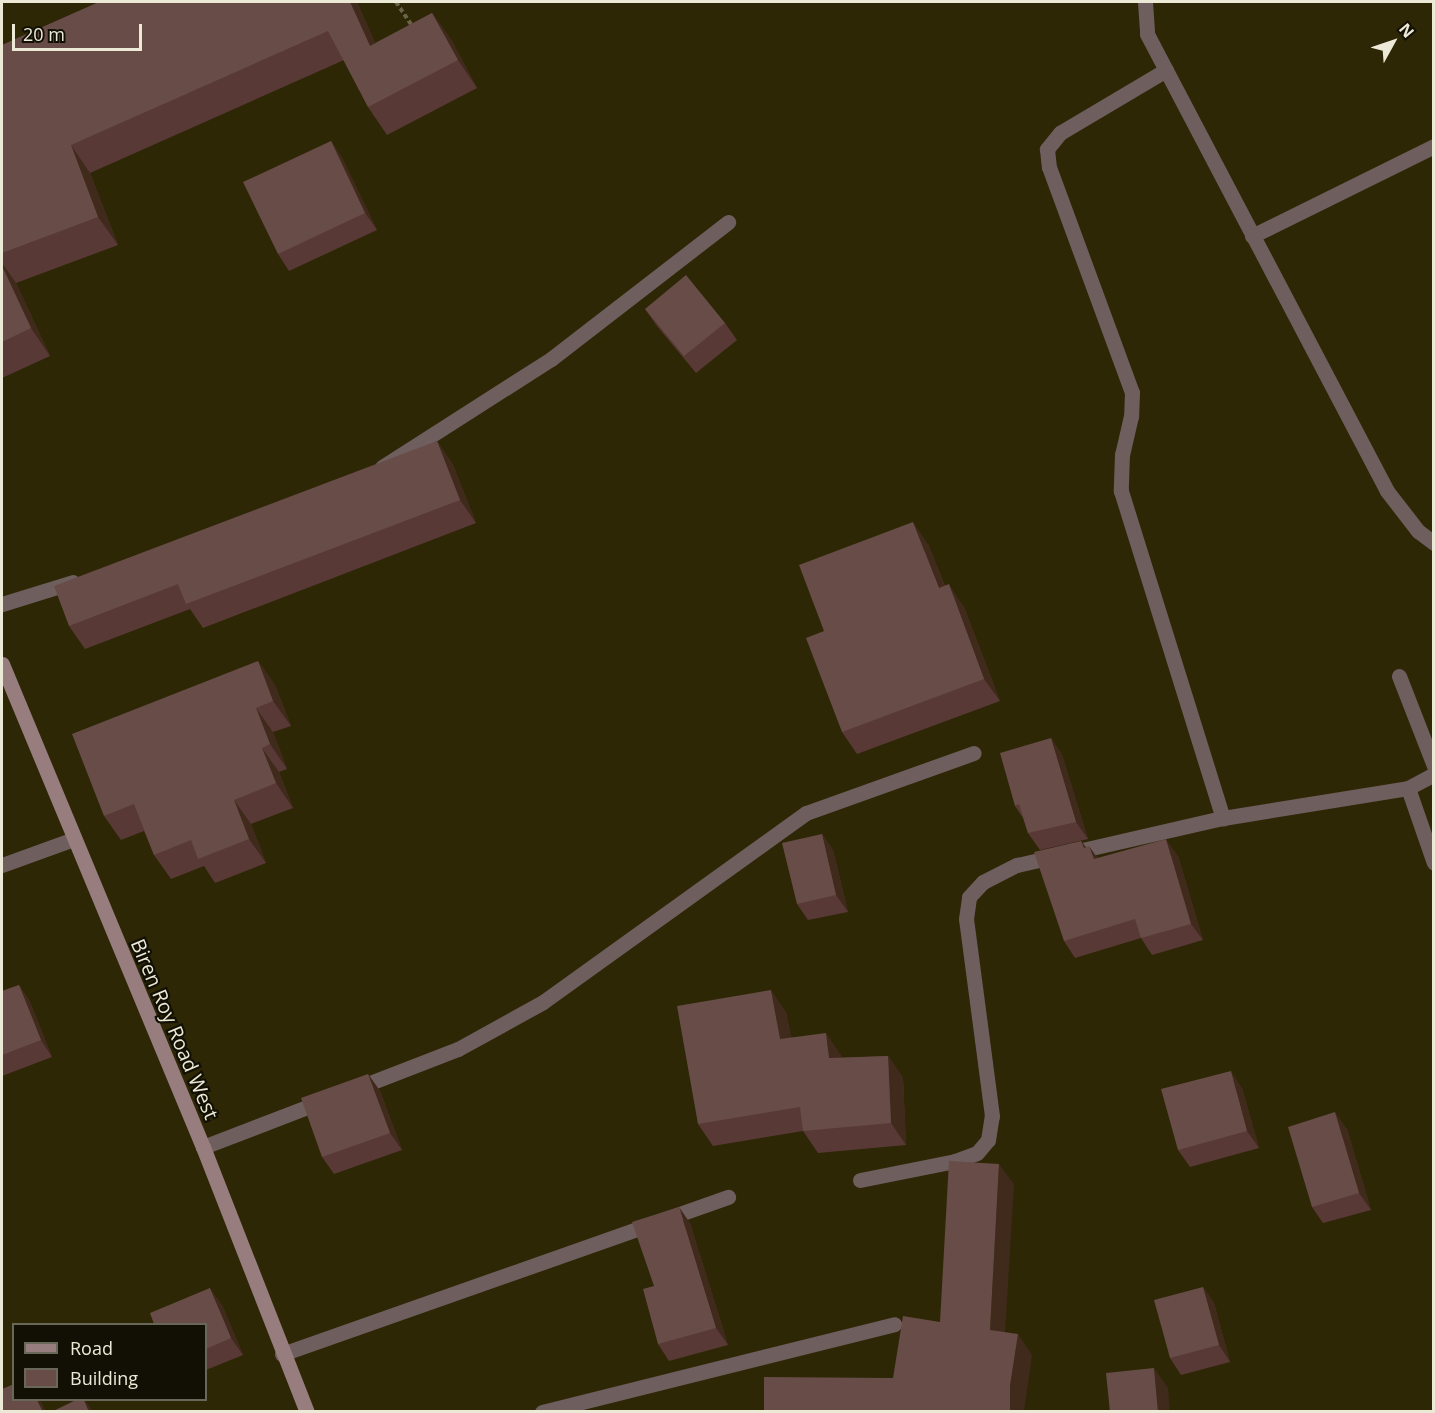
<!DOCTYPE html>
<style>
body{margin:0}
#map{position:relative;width:1435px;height:1413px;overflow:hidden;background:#2d2706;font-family:"Open Sans",sans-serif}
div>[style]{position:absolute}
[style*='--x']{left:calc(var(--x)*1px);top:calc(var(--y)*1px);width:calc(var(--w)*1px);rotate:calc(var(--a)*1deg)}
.path>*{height:4px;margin-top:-2px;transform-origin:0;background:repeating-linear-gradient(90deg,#696447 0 4.5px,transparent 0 7.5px)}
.service>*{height:15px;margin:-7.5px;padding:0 7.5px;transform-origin:7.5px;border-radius:7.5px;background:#6f5e5e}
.minor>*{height:15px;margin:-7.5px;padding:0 7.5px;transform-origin:7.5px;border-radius:7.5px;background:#6f5e5e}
.secondary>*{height:15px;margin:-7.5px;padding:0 7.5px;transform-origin:7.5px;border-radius:7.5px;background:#987d7e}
.wall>*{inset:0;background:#583936}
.shaded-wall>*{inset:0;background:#402a1c}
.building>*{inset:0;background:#684c47}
span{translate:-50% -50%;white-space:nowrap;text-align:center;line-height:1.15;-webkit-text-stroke:4.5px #121004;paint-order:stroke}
.street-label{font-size:20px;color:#ece9d6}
.frame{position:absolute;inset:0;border:3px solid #ece9d6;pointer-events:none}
.legend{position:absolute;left:12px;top:1323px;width:195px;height:78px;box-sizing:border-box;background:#121004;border:2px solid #696758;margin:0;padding:8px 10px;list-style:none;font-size:18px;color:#ece9d6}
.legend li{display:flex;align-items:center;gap:12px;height:30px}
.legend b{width:30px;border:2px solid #696758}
.north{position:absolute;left:1363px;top:12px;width:60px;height:60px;-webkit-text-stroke:4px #121004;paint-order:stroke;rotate:50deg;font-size:16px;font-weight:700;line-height:24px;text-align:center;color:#ece9d6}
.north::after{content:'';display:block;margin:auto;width:21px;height:27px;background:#ece9d6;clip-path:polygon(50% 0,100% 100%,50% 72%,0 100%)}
.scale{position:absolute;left:12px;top:24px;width:130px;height:27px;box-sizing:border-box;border:3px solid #ece9d6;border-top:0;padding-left:8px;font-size:18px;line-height:21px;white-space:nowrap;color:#ece9d6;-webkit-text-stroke:4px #121004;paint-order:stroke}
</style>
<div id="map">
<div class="path">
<div style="--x:396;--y:2;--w:27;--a:56"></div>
</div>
<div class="service">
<div style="--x:382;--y:467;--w:201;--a:-32.6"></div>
<div style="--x:551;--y:359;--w:224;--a:-37.7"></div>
<div style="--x:2;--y:604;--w:74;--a:-17.2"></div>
<div style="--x:282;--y:1354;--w:473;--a:-19.4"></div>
</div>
<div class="minor">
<div style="--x:1145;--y:2;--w:32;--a:86"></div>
<div style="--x:1147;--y:34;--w:516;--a:62.29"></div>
<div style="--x:1387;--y:491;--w:51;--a:52.2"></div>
<div style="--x:1418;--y:531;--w:20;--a:37"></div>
<div style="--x:1166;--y:70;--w:123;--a:149.3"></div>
<div style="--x:1060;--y:133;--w:21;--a:129"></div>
<div style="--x:1047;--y:149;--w:18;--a:84"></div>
<div style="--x:1049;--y:167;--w:240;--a:69.8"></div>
<div style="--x:1132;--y:392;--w:24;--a:92"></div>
<div style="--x:1131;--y:416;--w:39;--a:103"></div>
<div style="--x:1122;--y:454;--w:37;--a:92"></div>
<div style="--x:1121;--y:491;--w:343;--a:72.7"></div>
<div style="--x:1252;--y:236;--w:203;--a:-26.3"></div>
<div style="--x:1399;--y:676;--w:97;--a:68.7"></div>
<div style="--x:1408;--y:788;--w:30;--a:-28"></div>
<div style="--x:2;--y:865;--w:77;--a:-19.9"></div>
<div style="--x:357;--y:1088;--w:108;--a:-21.1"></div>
<div style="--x:458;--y:1049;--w:97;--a:-28.9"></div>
<div style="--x:543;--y:1002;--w:324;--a:-35.7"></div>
<div style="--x:806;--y:813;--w:178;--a:-19.7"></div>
<div style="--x:203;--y:1147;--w:129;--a:-21"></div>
<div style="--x:860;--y:1180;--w:97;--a:-11.3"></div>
<div style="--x:955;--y:1161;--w:23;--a:-20"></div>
<div style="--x:977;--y:1153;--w:17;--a:-50"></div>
<div style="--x:988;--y:1140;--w:24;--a:-81"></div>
<div style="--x:992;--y:1116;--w:199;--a:-97.5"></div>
<div style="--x:966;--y:919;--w:22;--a:-82"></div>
<div style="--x:969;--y:897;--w:21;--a:-47"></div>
<div style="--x:983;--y:882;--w:38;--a:-27"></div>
<div style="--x:1017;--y:865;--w:211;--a:-12.9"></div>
<div style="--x:1223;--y:818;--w:187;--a:-9.2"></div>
<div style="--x:1408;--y:788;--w:79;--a:70.9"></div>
<div style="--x:542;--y:1412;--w:363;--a:-14"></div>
</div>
<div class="secondary">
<div style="--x:2;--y:664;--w:523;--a:67.41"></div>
<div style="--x:203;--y:1147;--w:285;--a:68.6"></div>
</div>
<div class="wall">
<div style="clip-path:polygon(99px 2px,357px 2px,375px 43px,432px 13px,452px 41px,477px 88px,387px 135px,368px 107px,344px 60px,90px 173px,118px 245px,16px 283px,50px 356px,2px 378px,2px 45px)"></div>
<div style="clip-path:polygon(331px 141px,342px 158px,377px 230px,289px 271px,278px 254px)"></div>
<div style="clip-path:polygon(645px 309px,725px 323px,737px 340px,696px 373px,657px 326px)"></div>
<div style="clip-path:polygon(437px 441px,453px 465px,476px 523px,203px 628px,190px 609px,85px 649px,69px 626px)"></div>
<div style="clip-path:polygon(928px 544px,945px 586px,964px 607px,1000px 701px,857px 754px,842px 732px)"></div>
<div style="clip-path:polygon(258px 661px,275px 685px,291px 726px,273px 732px,287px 769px,279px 772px,293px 808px,251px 824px,266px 863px,215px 883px,204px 866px,171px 879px,154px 855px,144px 831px,121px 840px,104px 816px)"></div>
<div style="clip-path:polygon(1051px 738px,1062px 755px,1088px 839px,1040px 850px,1028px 833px,1023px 818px,1015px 806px)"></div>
<div style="clip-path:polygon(822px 834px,833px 850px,848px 912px,808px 920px,797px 904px)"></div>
<div style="clip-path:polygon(1081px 841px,1086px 847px,1098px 858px,1178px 856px,1203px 940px,1152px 955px,1141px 938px,1075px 958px,1064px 941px)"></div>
<div style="clip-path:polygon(19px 985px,30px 1002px,52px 1057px,2px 1076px,2px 991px)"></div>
<div style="clip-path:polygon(786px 1012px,791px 1038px,841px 1055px,841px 1058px,888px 1056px,903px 1078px,906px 1145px,818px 1153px,803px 1131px,713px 1146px,698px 1124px)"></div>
<div style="clip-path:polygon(368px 1074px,380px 1091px,402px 1150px,334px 1174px,322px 1157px)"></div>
<div style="clip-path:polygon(1242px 1088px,1259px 1148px,1190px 1167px,1178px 1150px)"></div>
<div style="clip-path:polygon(1347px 1129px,1371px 1210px,1323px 1223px,1312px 1207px)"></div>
<div style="clip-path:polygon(690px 1223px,728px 1345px,669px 1361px,658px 1344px,654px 1286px)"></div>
<div style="clip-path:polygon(1203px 1287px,1214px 1303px,1230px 1362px,1181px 1375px,1170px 1358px)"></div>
<div style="clip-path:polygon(222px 1305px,243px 1355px,206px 1370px,206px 1324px)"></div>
</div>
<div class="shaded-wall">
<div style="clip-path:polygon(350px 2px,357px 2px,389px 73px,370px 46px)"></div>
<div style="clip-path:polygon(432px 13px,452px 41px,477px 88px,458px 60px)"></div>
<div style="clip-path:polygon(331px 141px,342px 158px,377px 230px,365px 213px)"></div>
<div style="clip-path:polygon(71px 145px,90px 173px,118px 245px,98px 217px)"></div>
<div style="clip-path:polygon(2px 263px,16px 283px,50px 356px,31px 328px,2px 266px)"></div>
<div style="clip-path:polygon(437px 441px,453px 465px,476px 523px,460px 500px)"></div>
<div style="clip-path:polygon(913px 522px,928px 544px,954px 610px,939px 588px)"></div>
<div style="clip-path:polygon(949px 584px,964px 607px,1000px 701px,984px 679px)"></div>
<div style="clip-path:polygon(258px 661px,275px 685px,291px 726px,273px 701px)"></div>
<div style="clip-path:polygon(256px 708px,273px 732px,287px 769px,270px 744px)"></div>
<div style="clip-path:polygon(1051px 738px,1062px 755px,1088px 839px,1076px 822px)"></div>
<div style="clip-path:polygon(262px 748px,279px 772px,293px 808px,276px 783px)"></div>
<div style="clip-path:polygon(234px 800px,251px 824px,266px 863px,249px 839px)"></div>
<div style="clip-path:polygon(822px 834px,833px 850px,848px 912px,836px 895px)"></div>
<div style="clip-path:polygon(1166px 839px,1178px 856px,1203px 940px,1191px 924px)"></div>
<div style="clip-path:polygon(1081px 841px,1093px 857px,1089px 846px,1101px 863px,1095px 865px,1084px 848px)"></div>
<div style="clip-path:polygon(19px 985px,30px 1002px,52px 1057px,41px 1040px)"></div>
<div style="clip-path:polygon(771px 990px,786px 1012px,795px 1061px,780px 1039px)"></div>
<div style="clip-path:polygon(826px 1033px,841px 1055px,844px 1080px,829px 1058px)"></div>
<div style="clip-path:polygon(888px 1056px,903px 1078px,906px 1145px,891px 1123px)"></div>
<div style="clip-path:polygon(1231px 1071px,1242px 1088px,1259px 1148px,1247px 1131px)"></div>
<div style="clip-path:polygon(368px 1074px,380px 1091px,402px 1150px,390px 1133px)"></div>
<div style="clip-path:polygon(1335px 1112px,1347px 1129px,1371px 1210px,1359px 1193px)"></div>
<div style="clip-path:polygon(999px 1164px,1014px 1184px,1004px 1350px,990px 1330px)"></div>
<div style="clip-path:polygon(679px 1207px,690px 1223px,728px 1345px,716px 1328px)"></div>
<div style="clip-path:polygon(1203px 1287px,1214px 1303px,1230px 1362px,1219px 1345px)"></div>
<div style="clip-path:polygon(210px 1288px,222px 1305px,243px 1355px,231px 1338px)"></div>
<div style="clip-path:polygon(1018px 1334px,1032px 1355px,1024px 1412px,1010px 1412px,1010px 1386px)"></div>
<div style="clip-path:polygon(1154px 1368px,1168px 1388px,1170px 1412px,1158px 1412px)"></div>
<div style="clip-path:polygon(37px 1400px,40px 1400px,46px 1412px,43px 1412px)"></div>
<div style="clip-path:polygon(84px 1400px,85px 1400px,93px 1412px,89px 1412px)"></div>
</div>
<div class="building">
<div style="clip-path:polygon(99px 2px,350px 2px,370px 46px,432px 13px,458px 60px,368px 107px,328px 31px,71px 145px,98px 217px,2px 253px,2px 45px)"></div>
<div style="clip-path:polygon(331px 141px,365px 213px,278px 254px,243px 182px)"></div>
<div style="clip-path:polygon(2px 266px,31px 328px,2px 342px)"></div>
<div style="clip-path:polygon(686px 275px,725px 323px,684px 356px,645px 309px)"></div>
<div style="clip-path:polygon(437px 441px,460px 500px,186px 604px,178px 584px,69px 626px,54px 586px)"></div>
<div style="clip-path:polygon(913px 522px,939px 588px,949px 584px,984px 679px,842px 732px,806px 638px,824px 631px,799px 565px)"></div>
<div style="clip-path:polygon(258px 661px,273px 701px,256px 708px,270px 744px,262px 748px,276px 783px,234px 800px,249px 839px,198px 859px,191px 840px,154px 855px,134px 804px,104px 816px,72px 734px)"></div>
<div style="clip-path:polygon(1051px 738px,1076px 822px,1028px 833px,1019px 804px,1015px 806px,1000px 753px)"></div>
<div style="clip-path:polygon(822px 834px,836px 895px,797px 904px,782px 843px)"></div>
<div style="clip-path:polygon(1166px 839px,1191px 924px,1141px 938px,1135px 919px,1064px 941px,1034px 852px,1081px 841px,1084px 848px,1089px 846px,1094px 859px)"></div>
<div style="clip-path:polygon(19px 985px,41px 1040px,2px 1055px,2px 991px)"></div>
<div style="clip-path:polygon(771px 990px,780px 1039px,826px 1033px,829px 1058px,888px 1056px,891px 1123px,803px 1131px,800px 1107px,698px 1124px,677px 1006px)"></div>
<div style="clip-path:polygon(1231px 1071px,1247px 1131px,1178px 1150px,1161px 1089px)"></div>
<div style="clip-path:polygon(368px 1074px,390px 1133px,322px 1157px,301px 1098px)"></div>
<div style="clip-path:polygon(1335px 1112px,1359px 1193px,1312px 1207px,1288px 1127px)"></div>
<div style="clip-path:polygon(949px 1161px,999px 1164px,990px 1330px,1018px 1334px,1010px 1386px,1010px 1412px,764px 1412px,764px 1377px,893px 1378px,903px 1316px,940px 1322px)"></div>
<div style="clip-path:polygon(679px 1207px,716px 1328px,658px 1344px,643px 1289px,654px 1286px,632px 1222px)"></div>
<div style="clip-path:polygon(1203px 1287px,1219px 1345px,1170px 1358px,1154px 1300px)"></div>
<div style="clip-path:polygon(210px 1288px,231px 1338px,206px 1349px,206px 1324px,154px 1324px,150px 1313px)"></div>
<div style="clip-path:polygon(1154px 1368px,1158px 1412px,1110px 1412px,1106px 1373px)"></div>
<div style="clip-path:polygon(14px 1384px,14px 1400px,37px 1400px,43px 1412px,2px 1412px,2px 1389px)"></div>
<div style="clip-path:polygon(76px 1400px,84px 1400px,89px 1412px,51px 1412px)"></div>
</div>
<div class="street-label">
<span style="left:175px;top:1029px;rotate:67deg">Biren Roy Road West</span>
</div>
<div class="frame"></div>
<ul class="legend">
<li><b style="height:8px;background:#987d7e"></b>Road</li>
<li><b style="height:16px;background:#684c47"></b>Building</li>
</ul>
<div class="north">N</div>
<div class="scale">20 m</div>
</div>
